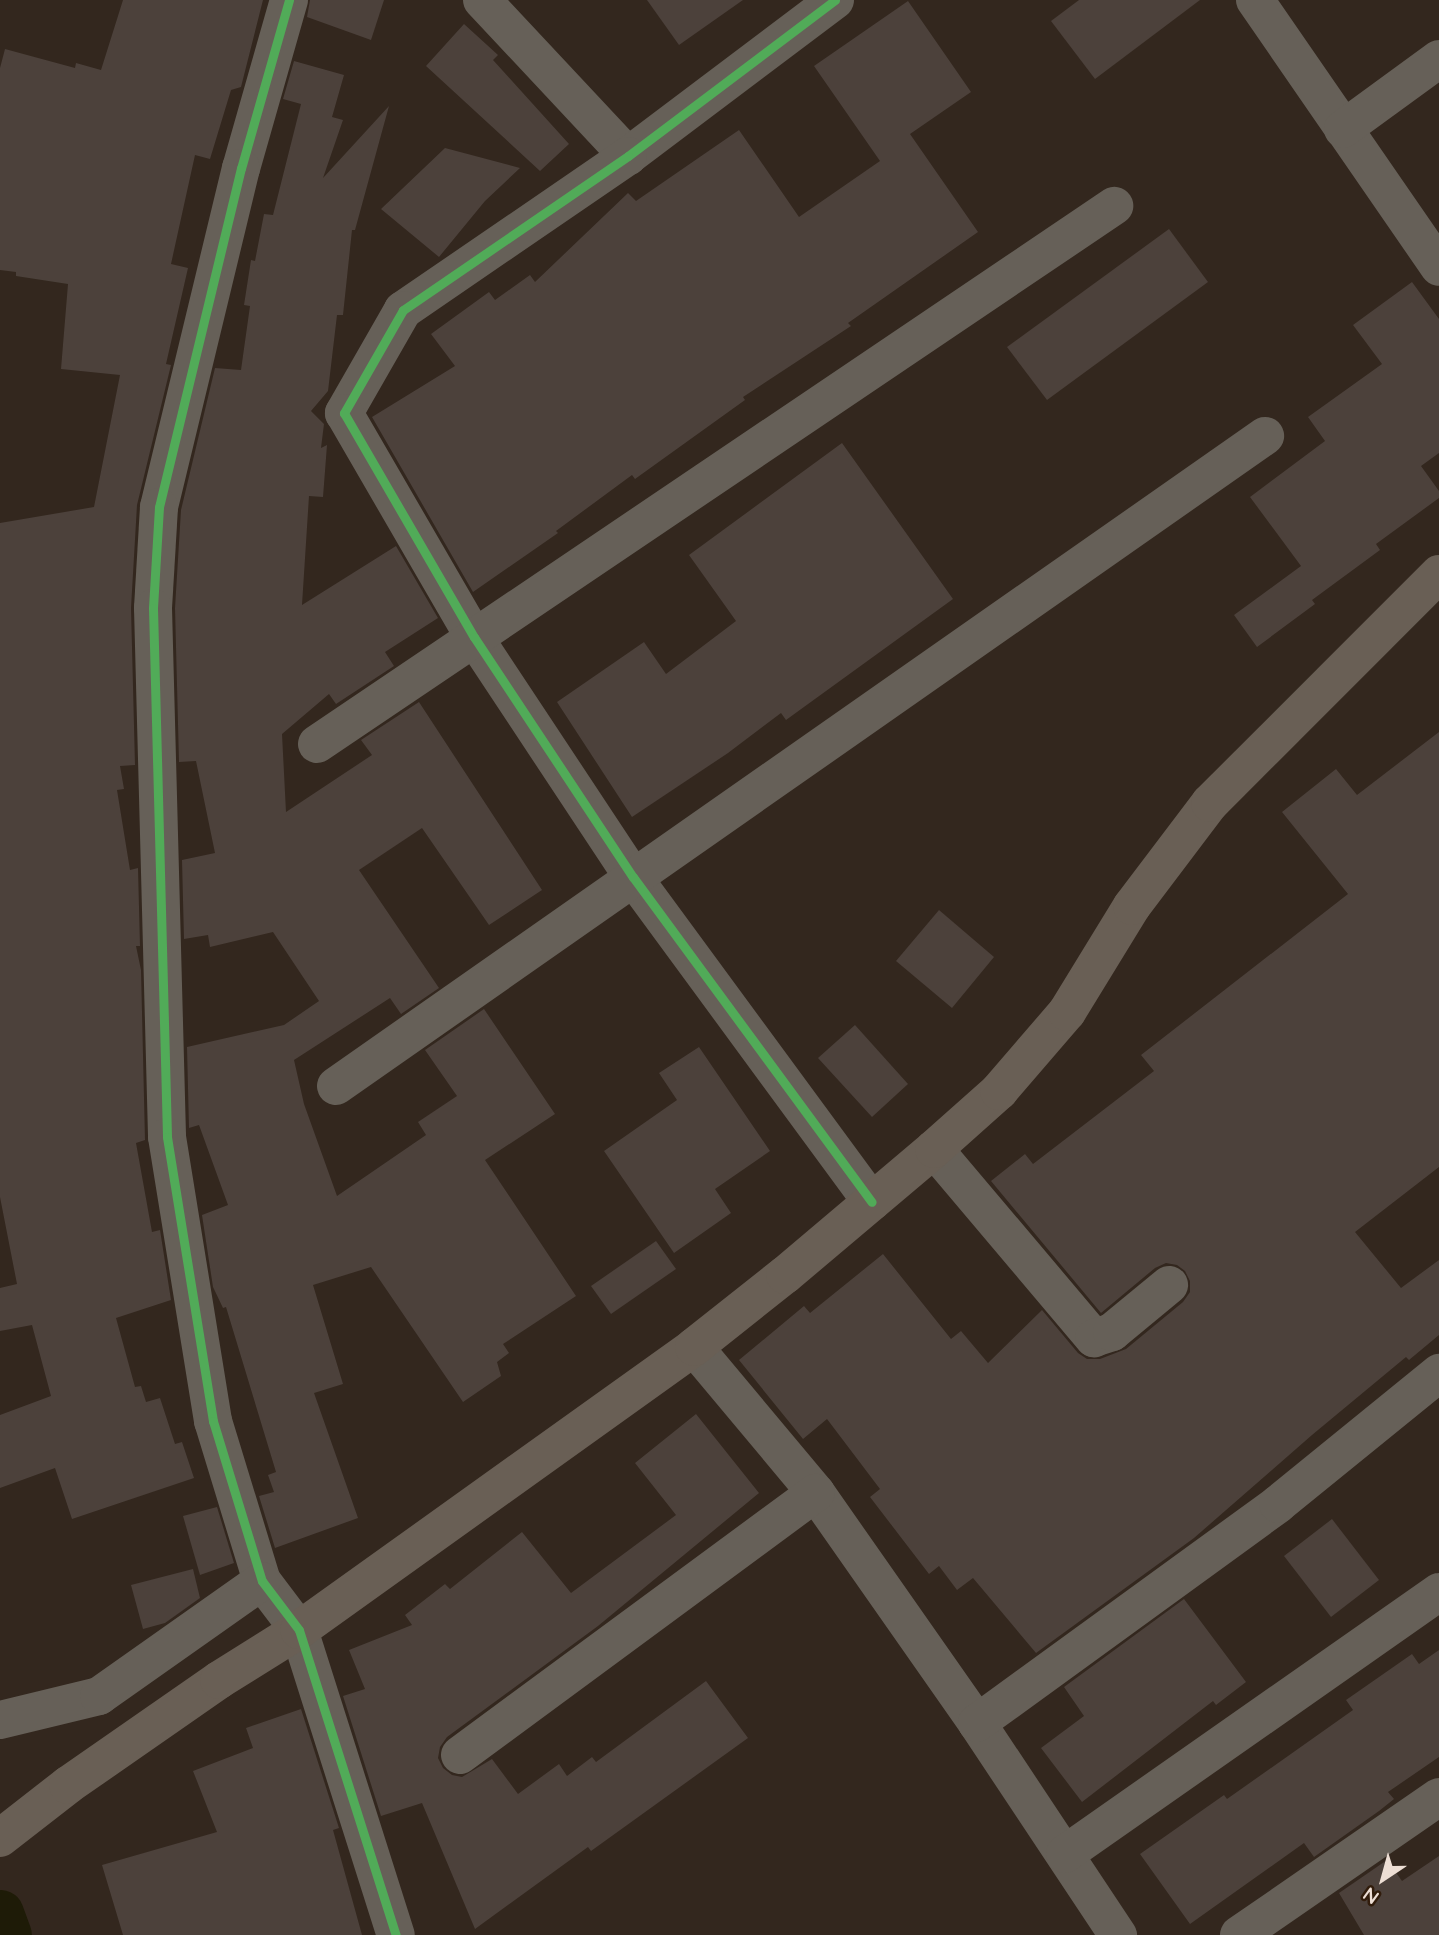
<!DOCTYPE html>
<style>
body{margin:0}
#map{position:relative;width:1439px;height:1935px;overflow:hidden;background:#33271e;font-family:Quicksand,sans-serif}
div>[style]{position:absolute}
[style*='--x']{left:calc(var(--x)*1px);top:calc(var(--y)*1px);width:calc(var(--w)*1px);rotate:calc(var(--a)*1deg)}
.canal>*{height:47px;margin:-23.5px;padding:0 23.5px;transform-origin:23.5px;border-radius:23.5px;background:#1e1b07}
.building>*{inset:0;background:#4c413b}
.minor>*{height:38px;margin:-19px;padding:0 19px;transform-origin:19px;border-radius:19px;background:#666058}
.major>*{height:38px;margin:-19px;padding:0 19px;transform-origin:19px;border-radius:19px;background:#695f55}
.cycleway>*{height:9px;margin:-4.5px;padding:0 4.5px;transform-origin:4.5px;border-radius:4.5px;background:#51ab58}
span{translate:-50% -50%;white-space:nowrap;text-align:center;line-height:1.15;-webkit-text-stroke:6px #311c0b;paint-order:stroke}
.north{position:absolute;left:1348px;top:1844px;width:70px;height:70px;-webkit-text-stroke:5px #311c0b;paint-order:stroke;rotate:216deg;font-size:19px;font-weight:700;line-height:28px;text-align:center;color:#edded4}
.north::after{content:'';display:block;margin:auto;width:24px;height:32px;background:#edded4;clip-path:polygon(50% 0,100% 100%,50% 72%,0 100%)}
</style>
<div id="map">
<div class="canal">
<div style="--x:0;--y:1913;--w:23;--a:70"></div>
</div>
<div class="building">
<div style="clip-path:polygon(123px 0,263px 0,241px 87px,231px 90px,210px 159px,195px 155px,171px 264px,188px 268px,166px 364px,171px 365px,137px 505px,131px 608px,135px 765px,120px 766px,124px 789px,117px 790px,130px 870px,138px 868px,140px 946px,136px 946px,141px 970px,145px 1140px,136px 1143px,152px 1232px,160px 1230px,171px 1300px,116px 1318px,135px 1387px,141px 1386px,146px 1402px,160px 1398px,175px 1444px,182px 1442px,194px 1478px,72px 1519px,55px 1468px,0 1488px,0 1415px,51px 1396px,32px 1325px,0 1331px,0 1288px,17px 1284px,0 1197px,0 523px,94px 507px,120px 375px,61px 369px,68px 284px,16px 276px,16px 272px,0 270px,0 68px,5px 49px,75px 68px,76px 63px,101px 70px)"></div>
<div style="clip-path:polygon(310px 0,384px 0,371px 40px,307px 17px)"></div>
<div style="clip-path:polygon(647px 0,743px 0,679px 45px)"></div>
<div style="clip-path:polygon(1079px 0,1200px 0,1095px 79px,1051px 21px)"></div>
<div style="clip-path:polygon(908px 1px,971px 92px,910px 134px,978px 232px,848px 323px,851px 326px,743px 397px,745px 400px,635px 479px,632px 475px,556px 531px,558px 533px,473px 592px,372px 417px,455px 366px,431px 334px,489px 292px,495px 300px,530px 275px,535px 282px,628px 193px,636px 201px,739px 130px,799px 217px,880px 161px,814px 66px)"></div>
<div style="clip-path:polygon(464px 24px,498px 55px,493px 60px,569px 144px,540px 171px,426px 66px)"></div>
<div style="clip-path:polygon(294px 61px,344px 75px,332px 117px,343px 120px,323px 178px,389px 106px,355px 230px,352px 230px,343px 315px,337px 315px,328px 391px,311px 411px,324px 424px,321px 448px,327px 445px,323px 497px,309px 496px,302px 605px,396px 546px,438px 618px,385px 652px,394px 666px,336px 704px,329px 694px,282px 734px,286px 812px,372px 755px,361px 740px,419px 702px,542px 890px,489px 925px,422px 828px,359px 870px,439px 988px,401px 1014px,390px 998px,294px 1060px,304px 1104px,337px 1196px,426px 1135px,418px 1122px,457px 1096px,425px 1050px,484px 1009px,555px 1114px,485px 1160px,576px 1296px,503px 1344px,509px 1353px,497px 1362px,501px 1376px,463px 1402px,371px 1267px,313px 1285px,343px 1384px,314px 1393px,358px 1518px,275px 1548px,259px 1496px,274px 1492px,268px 1475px,276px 1472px,226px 1307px,223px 1308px,213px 1287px,202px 1215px,228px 1205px,199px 1125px,189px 1128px,187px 1047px,284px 1025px,319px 1001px,273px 932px,210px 947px,208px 935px,184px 939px,182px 860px,215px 853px,196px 761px,179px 762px,175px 608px,181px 510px,215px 368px,241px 370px,250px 306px,244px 305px,251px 260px,255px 261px,264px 214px,273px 215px,301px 104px,283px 99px)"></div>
<div style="clip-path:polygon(445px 148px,520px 168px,485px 201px,439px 257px,381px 209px)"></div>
<div style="clip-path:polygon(1169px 229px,1208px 282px,1047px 400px,1007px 347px)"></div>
<div style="clip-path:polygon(1412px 282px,1439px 319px,1439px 453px,1421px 466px,1439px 491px,1439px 498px,1376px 544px,1380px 550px,1312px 600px,1315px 604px,1257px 647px,1234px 615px,1301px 566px,1250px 497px,1325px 441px,1308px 417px,1382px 364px,1353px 325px)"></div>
<div style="clip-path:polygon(842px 443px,953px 599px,786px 720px,781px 713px,728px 753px,632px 817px,557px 702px,644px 642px,666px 674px,736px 621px,689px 555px)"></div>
<div style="clip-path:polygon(1439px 732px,1439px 1167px,1355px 1232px,1401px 1288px,1439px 1260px,1439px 1335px,1409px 1360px,1406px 1357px,1312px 1435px,1194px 1538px,1036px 1653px,973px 1578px,957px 1590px,939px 1566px,929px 1574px,870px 1497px,880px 1489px,827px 1419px,803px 1439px,739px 1360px,804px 1306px,810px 1313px,883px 1254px,951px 1339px,961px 1331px,988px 1363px,1042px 1310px,1078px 1353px,1087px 1359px,1100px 1359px,1126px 1349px,1183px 1302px,1190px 1292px,1190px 1281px,1185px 1271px,1177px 1265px,1166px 1263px,1155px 1268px,1101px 1313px,991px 1181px,1025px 1154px,1033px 1164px,1154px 1071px,1141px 1055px,1348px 894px,1282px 812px,1336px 769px,1357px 795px)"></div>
<div style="clip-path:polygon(939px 910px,994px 957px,952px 1008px,896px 961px)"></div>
<div style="clip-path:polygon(855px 1025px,908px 1084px,872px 1117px,818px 1058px)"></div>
<div style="clip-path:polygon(699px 1047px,770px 1151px,715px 1189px,731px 1213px,674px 1253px,604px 1151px,677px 1100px,659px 1073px)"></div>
<div style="clip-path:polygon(656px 1241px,676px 1269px,611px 1314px,591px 1286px)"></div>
<div style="clip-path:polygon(696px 1414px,759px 1493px,598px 1626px,447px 1737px,440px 1747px,438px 1758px,443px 1768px,452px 1775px,462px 1777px,492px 1759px,518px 1794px,559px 1764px,567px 1776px,592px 1757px,596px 1762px,706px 1681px,748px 1738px,591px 1851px,588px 1847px,475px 1929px,422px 1803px,381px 1816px,343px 1696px,365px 1689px,349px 1650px,412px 1625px,405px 1615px,445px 1584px,450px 1589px,522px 1532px,571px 1593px,676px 1515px,635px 1463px)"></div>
<div style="clip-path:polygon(217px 1507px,234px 1563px,200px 1575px,183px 1516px)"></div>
<div style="clip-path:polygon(1332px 1519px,1379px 1580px,1331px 1617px,1284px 1556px)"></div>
<div style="clip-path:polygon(193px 1569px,200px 1598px,165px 1623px,143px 1629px,131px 1585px)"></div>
<div style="clip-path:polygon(1184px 1599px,1246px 1682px,1216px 1705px,1213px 1701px,1082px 1802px,1041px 1748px,1084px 1716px,1064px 1687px)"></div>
<div style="clip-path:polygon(1439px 1650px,1439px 1757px,1388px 1792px,1394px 1799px,1379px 1811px,1314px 1857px,1304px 1843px,1190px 1924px,1140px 1854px,1224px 1795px,1227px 1799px,1353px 1710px,1346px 1700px,1412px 1654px,1419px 1664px)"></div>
<div style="clip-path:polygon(301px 1709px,339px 1828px,333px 1830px,362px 1935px,123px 1935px,102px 1865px,217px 1832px,193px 1771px,253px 1748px,246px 1728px)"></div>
<div style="clip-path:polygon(1439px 1856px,1439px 1935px,1364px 1935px,1339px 1893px,1387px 1860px,1402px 1881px)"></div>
</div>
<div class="minor">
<div style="--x:289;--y:0;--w:175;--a:105.9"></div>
<div style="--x:241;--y:168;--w:349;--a:103.6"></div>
<div style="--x:159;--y:507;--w:101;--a:93.4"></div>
<div style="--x:153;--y:608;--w:529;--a:88.48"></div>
<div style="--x:167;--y:1137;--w:288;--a:80.8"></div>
<div style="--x:213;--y:1421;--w:167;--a:73"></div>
<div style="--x:262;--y:1581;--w:61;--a:52.9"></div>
<div style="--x:299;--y:1630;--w:320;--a:72.4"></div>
<div style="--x:482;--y:0;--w:214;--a:46.9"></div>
<div style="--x:835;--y:0;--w:259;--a:143"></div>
<div style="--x:628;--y:156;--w:273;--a:145.6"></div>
<div style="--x:403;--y:310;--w:119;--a:119.8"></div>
<div style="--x:344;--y:413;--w:259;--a:59.9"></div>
<div style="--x:474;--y:637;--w:288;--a:56.5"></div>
<div style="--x:633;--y:877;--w:403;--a:53.7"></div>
<div style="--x:1255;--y:0;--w:324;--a:55.4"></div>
<div style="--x:1343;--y:129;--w:119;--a:-36.1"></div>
<div style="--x:317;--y:744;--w:962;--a:-34.02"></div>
<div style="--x:336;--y:1086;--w:1134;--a:-34.98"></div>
<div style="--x:934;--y:1149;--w:248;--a:49.8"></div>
<div style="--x:1094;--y:1338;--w:19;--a:-18"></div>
<div style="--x:1112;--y:1332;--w:74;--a:-39.5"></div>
<div style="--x:694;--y:1347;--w:190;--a:50.1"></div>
<div style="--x:816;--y:1493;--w:281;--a:55"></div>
<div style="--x:977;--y:1723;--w:255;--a:56.4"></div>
<div style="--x:0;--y:1720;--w:102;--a:-13.6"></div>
<div style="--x:99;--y:1696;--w:199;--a:-35.2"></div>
<div style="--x:977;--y:1723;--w:372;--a:-36"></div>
<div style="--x:1278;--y:1504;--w:208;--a:-39.1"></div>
<div style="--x:460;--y:1755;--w:442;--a:-36.4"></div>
<div style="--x:1065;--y:1854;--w:457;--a:-35"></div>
<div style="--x:1239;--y:1935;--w:243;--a:-34.6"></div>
</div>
<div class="major">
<div style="--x:0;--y:1838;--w:86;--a:-37.9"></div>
<div style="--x:68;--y:1785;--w:184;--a:-34.8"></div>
<div style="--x:219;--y:1680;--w:94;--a:-32"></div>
<div style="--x:299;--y:1630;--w:486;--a:-35.6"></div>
<div style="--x:694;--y:1347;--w:116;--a:-38.4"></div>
<div style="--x:785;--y:1275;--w:195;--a:-40.2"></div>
<div style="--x:934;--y:1149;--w:87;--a:-41.7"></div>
<div style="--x:999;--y:1091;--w:104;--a:-49.3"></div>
<div style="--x:1067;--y:1012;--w:124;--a:-58.5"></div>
<div style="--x:1132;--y:906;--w:129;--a:-52.9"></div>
<div style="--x:1210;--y:803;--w:324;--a:-45"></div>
</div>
<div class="cycleway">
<div style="--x:289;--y:0;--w:175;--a:105.9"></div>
<div style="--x:241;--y:168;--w:349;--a:103.6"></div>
<div style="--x:159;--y:507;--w:101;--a:93.4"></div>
<div style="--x:153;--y:608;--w:529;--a:88.48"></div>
<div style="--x:167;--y:1137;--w:288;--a:80.8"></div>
<div style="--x:213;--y:1421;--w:167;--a:73"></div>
<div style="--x:262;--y:1581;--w:61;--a:52.9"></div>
<div style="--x:299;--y:1630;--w:320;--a:72.4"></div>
<div style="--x:835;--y:0;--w:259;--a:143"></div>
<div style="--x:628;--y:156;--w:273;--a:145.6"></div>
<div style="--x:403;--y:310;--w:119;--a:119.8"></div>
<div style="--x:344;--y:413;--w:259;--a:59.9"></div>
<div style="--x:474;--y:637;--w:288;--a:56.5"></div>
<div style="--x:633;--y:877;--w:403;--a:53.7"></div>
</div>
<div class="north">N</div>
</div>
